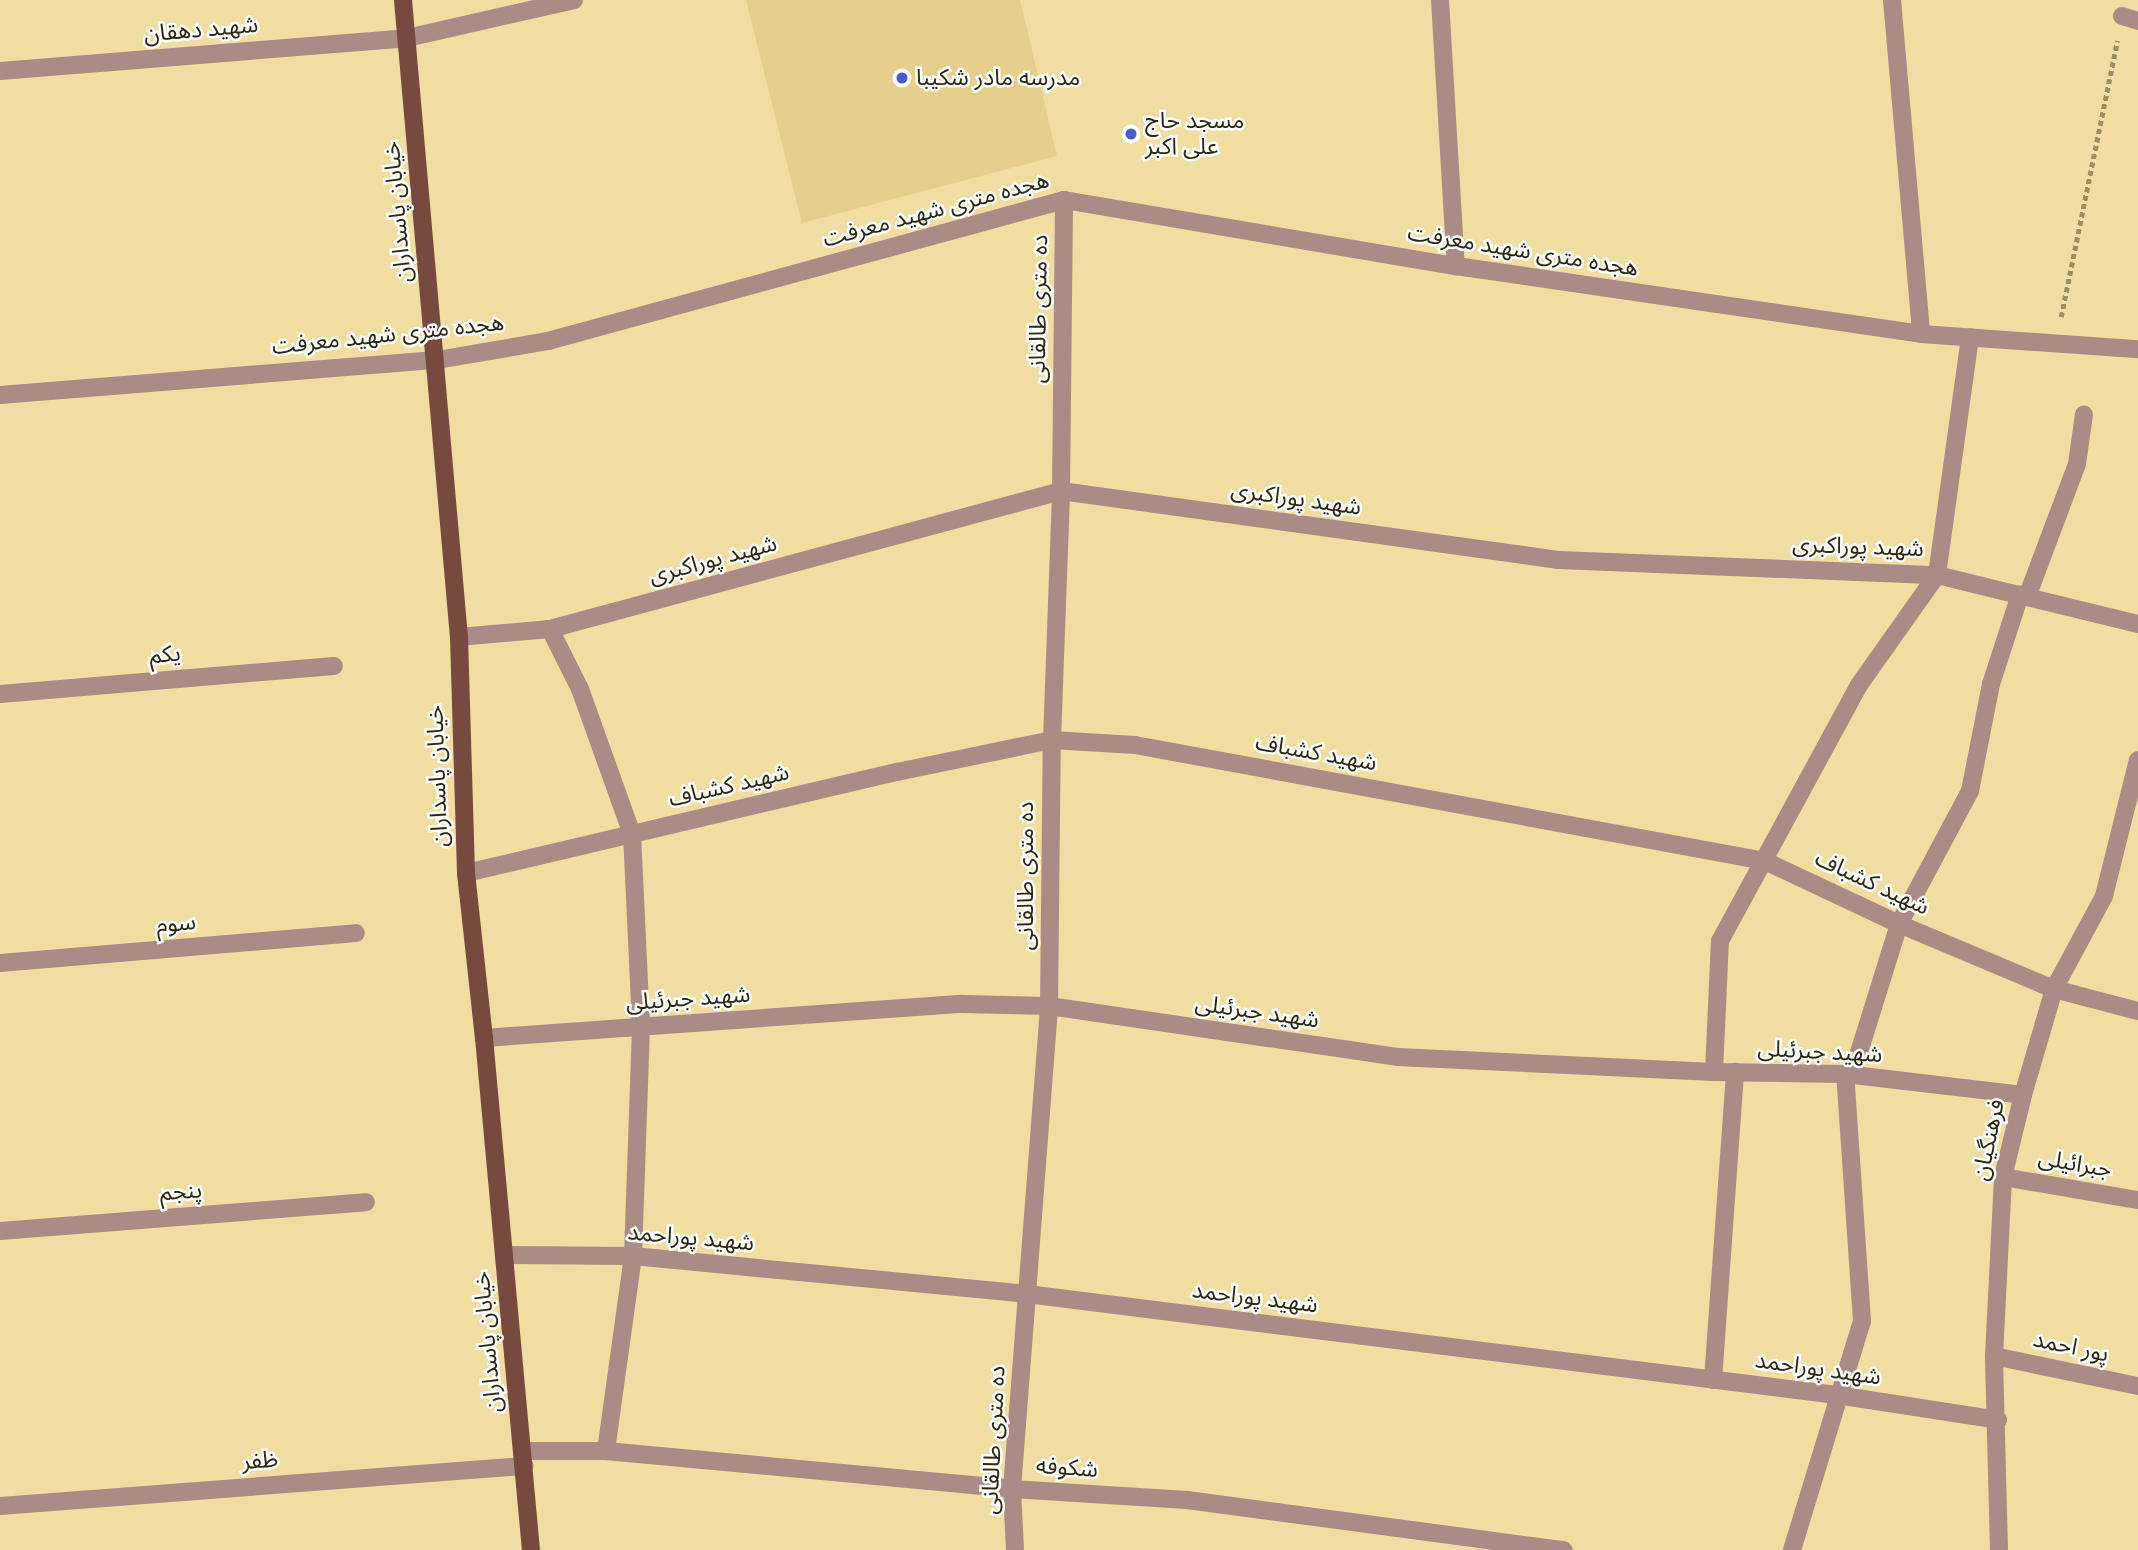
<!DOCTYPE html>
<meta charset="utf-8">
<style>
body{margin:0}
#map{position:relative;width:2138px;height:1550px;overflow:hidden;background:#efdda1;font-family:"Varela Round","Noto Sans Arabic",sans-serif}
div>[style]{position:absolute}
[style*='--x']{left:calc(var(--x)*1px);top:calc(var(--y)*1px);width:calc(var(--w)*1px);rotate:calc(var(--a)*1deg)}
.built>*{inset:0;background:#e4d08c}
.path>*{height:4.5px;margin-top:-2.25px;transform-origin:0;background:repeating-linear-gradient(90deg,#9b8e62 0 5px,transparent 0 8.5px)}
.minor>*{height:18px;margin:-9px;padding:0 9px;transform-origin:9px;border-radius:9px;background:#a88c85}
.major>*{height:18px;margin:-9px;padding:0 9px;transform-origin:9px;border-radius:9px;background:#78493e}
.dots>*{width:19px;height:19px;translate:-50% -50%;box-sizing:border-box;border:4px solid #fefefe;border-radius:50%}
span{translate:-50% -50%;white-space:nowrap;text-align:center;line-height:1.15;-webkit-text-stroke:5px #fefefe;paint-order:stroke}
.street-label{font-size:23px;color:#2f2810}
.poi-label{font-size:23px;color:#2f2810}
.left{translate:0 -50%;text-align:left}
</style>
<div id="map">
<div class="built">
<div style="clip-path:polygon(746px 0,1020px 0,1057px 156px,802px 223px)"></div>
</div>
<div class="path">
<div style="--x:2061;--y:317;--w:282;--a:-78.5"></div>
</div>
<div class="minor">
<div style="--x:1440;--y:0;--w:266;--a:86.6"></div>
<div style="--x:1892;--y:0;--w:335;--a:85"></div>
<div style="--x:2122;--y:16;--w:17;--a:17"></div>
<div style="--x:0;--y:71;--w:408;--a:-4.6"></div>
<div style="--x:407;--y:38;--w:171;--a:-12.8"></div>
<div style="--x:0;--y:395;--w:438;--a:-4.6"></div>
<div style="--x:437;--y:360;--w:113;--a:-9.7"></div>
<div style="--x:548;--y:341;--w:535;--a:-15.28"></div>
<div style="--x:1064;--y:200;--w:398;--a:9.6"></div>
<div style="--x:1456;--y:266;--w:470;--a:8.3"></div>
<div style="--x:1921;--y:334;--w:218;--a:4"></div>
<div style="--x:2027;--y:597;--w:142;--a:-69.4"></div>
<div style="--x:2077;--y:464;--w:50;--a:-82"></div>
<div style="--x:550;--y:629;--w:67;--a:63.4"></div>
<div style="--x:580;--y:689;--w:154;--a:70.3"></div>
<div style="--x:632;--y:834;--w:193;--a:87.3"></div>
<div style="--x:641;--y:1027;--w:229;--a:92"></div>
<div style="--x:633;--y:1256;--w:197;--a:97.9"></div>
<div style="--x:459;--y:637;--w:91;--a:-5"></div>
<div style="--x:550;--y:629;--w:529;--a:-15.11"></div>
<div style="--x:1061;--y:491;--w:503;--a:7.89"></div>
<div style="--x:1559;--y:560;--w:378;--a:2.3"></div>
<div style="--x:1937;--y:575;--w:207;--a:13.7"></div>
<div style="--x:0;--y:694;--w:335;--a:-4.8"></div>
<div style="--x:466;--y:873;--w:443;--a:-13.2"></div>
<div style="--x:897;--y:772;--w:158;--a:-11.7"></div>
<div style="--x:1052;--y:740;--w:83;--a:3.4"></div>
<div style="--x:1135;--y:745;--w:641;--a:10.43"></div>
<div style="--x:1765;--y:861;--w:148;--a:25.2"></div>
<div style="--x:1899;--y:924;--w:168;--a:22.8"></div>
<div style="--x:2054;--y:989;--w:87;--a:14.7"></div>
<div style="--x:0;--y:963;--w:357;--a:-4.8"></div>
<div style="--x:484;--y:1038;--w:479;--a:-4.1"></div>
<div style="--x:962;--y:1004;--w:87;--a:1.3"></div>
<div style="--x:1049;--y:1006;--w:352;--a:8.3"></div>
<div style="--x:1397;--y:1057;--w:317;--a:2.7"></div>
<div style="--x:1714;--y:1072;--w:131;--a:0.9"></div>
<div style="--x:1845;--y:1074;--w:179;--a:6.7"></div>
<div style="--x:1714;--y:1072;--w:131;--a:-87.4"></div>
<div style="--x:1720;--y:941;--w:291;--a:-61.5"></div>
<div style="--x:1859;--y:685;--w:135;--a:-54.7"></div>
<div style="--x:1937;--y:575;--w:240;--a:-82.1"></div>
<div style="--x:1852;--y:1075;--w:158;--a:-72.7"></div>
<div style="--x:1899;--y:924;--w:151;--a:-61.9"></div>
<div style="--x:1970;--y:791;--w:109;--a:-78.9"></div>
<div style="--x:1991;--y:684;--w:94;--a:-72"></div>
<div style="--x:2003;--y:1177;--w:137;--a:9.7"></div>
<div style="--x:0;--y:1231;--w:367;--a:-4.5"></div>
<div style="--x:504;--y:1255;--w:129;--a:0.4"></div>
<div style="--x:633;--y:1256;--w:396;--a:5.5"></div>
<div style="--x:1027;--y:1294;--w:816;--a:7.11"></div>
<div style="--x:1837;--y:1395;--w:163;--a:8.8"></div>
<div style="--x:1994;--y:1356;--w:147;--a:11.8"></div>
<div style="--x:1713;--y:1380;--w:309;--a:-85.9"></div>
<div style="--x:522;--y:1451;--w:84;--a:0"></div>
<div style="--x:606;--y:1451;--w:408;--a:5.3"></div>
<div style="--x:1012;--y:1489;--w:175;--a:3.6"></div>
<div style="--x:1187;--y:1500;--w:380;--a:7.6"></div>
<div style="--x:0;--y:1506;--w:526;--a:-4.37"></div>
<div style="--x:1015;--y:1550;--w:61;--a:-92.8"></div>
<div style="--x:1012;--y:1489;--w:484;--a:-85.6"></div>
<div style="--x:1049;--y:1006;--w:266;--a:-89.4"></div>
<div style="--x:1052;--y:740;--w:249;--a:-87.9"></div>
<div style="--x:1061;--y:491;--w:291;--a:-89.4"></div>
<div style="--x:1792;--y:1550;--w:239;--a:-73"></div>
<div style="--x:1862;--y:1321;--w:248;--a:-93.9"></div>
<div style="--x:1999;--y:1550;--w:194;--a:-91.5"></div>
<div style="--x:1994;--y:1356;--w:179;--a:-87.1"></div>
<div style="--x:2003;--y:1177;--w:84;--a:-76.3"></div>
<div style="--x:2023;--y:1095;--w:110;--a:-73.7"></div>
<div style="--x:2054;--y:989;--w:106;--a:-61.7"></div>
<div style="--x:2104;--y:896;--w:140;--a:-76"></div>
</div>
<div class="major">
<div style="--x:403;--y:0;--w:639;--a:84.98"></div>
<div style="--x:459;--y:637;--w:236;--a:88.3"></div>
<div style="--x:466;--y:873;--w:166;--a:83.8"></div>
<div style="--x:484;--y:1038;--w:514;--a:84.76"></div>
</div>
<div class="dots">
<div style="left:902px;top:78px;background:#4c5acf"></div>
<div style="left:1131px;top:134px;background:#4c5acf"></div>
</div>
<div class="street-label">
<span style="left:201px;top:30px;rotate:-5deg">شهید دهقان</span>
<span style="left:936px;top:210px;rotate:-15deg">هجده متری شهید معرفت</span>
<span style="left:398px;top:212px;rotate:-95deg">خیابان پاسداران</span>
<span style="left:1523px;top:251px;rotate:9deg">هجده متری شهید معرفت</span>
<span style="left:1039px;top:309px;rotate:-89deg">ده متری طالقانی</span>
<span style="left:388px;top:335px;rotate:-6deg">هجده متری شهید معرفت</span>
<span style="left:1296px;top:499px;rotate:8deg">شهید پوراکبری</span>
<span style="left:1858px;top:547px;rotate:2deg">شهید پوراکبری</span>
<span style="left:713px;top:560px;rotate:-15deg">شهید پوراکبری</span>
<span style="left:165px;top:655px;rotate:-5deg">یکم</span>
<span style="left:1316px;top:753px;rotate:10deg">شهید کشباف</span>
<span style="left:438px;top:776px;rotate:-92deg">خیابان پاسداران</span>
<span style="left:729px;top:786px;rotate:-13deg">شهید کشباف</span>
<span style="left:1026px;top:876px;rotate:-90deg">ده متری طالقانی</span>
<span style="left:1872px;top:883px;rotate:25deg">شهید کشباف</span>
<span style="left:176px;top:924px;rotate:-5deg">سوم</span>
<span style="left:688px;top:999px;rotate:-4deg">شهید جبرئیلی</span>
<span style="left:1257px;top:1012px;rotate:8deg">شهید جبرئیلی</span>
<span style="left:1820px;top:1052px;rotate:3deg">شهید جبرئیلی</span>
<span style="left:1989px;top:1140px;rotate:-78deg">فرهنگیان</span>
<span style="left:2075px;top:1164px;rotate:10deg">جبرائیلی</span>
<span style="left:181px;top:1192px;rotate:-4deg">پنجم</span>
<span style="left:691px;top:1238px;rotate:5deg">شهید پوراحمد</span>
<span style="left:1255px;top:1298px;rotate:7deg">شهید پوراحمد</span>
<span style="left:488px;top:1342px;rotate:-95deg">خیابان پاسداران</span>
<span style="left:2071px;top:1347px;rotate:12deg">پور احمد</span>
<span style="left:1818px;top:1369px;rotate:8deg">شهید پوراحمد</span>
<span style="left:994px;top:1440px;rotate:-87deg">ده متری طالقانی</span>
<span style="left:260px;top:1461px;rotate:-4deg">ظفر</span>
<span style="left:1067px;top:1468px;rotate:4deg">شکوفه</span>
</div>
<div class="poi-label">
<span class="left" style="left:916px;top:78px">مدرسه مادر شکیبا</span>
<span class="left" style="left:1145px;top:134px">مسجد حاج<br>علی اکبر</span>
</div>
</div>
